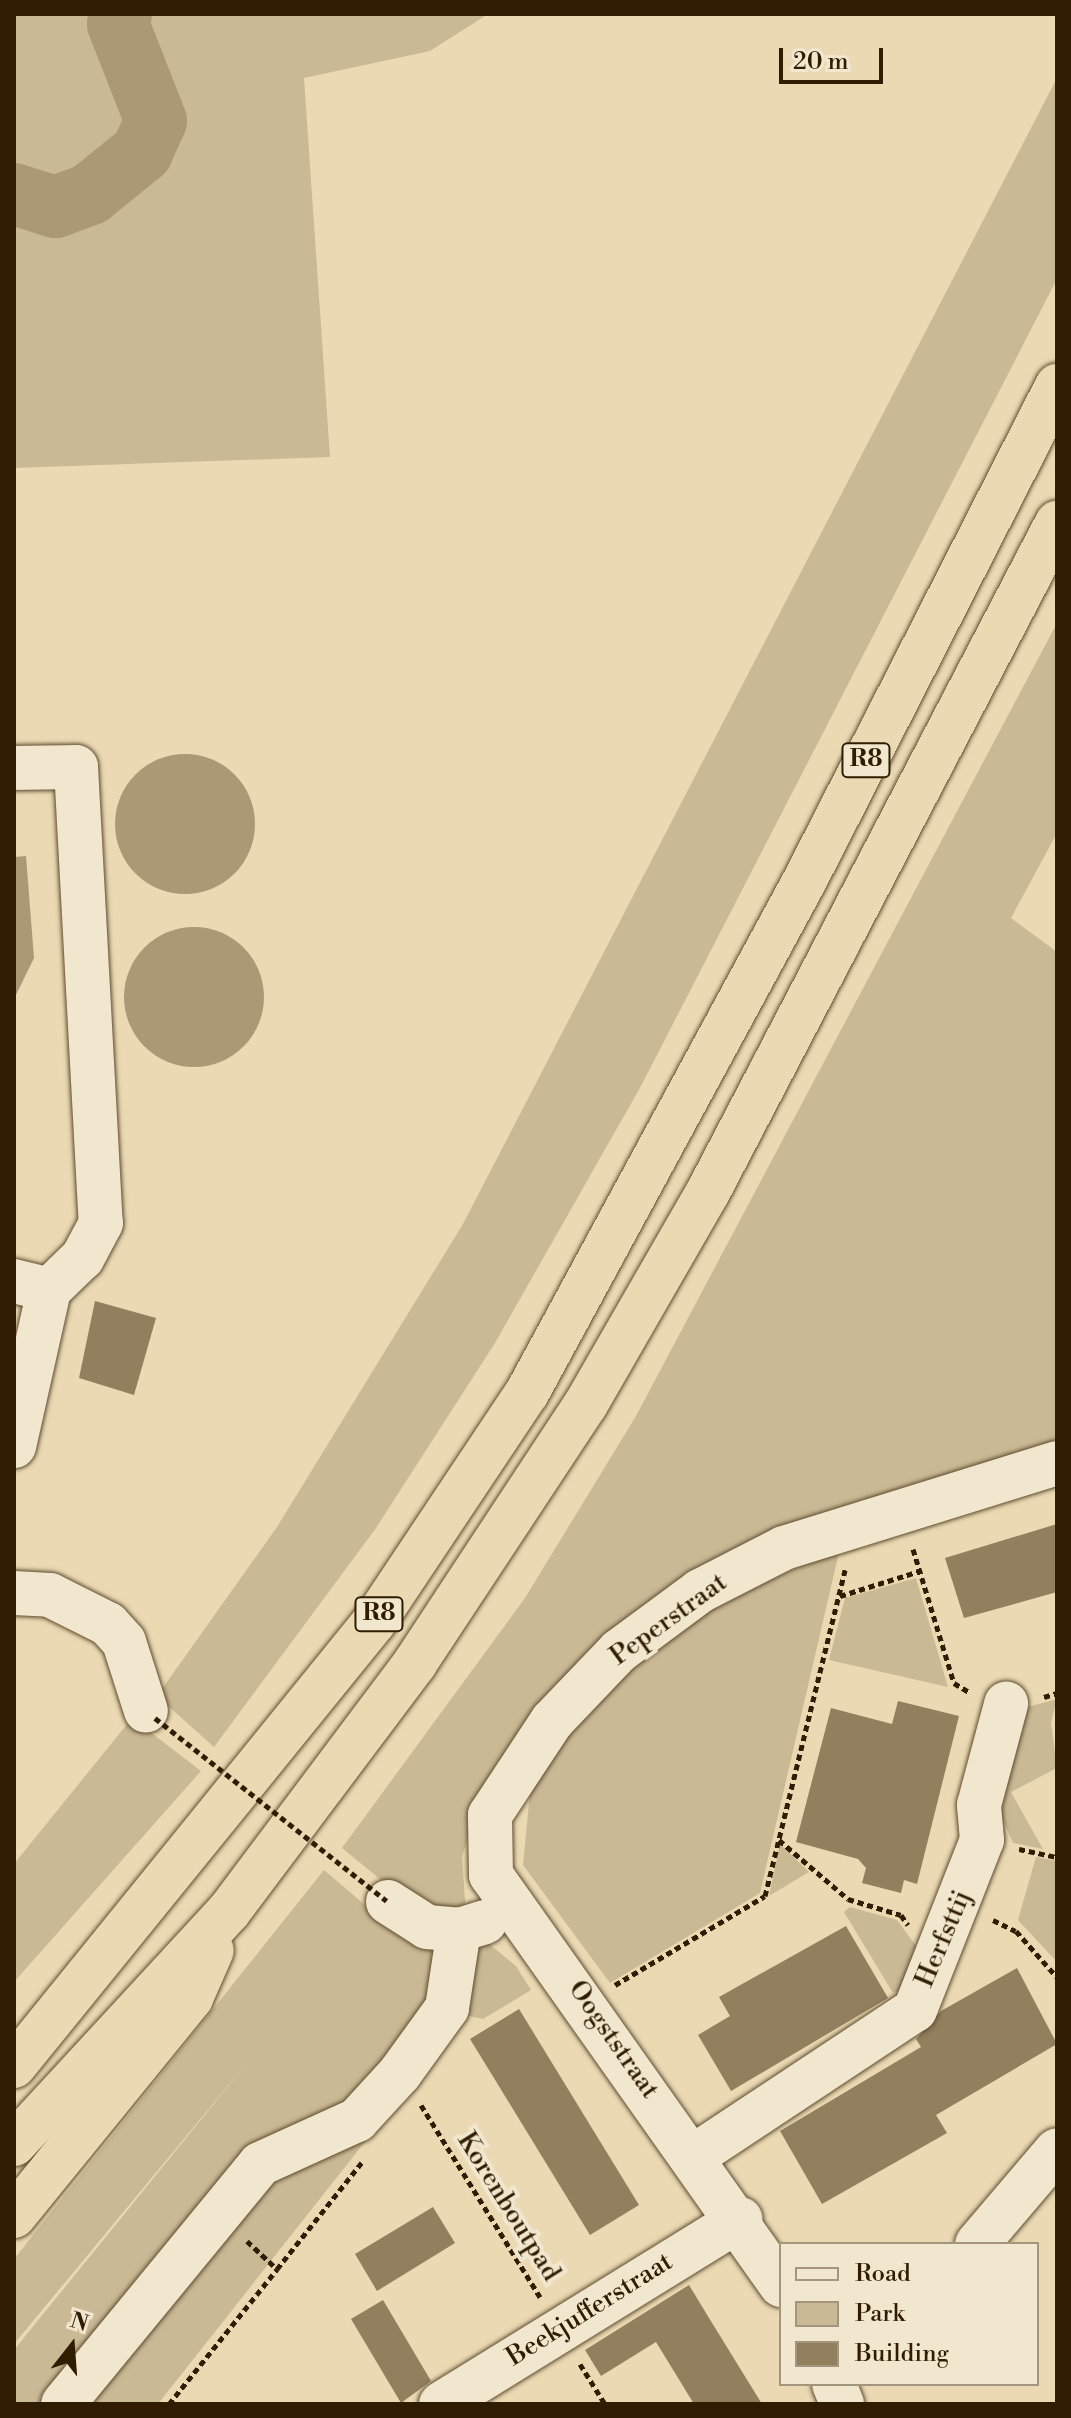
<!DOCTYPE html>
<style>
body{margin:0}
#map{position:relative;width:1071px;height:2418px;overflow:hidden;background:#ead9b3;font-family:"Libre Bodoni",serif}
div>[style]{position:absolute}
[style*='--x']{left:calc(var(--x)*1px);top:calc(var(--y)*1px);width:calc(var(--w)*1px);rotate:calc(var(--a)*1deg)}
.green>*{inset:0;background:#cab995}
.water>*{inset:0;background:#ab9976}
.round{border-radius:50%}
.river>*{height:62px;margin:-31px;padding:0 31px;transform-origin:31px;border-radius:31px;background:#ab9976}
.building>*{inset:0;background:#917f5e}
.path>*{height:5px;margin-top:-2.5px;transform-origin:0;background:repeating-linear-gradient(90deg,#301d01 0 6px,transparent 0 10px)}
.roads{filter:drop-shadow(0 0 2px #5e4c2e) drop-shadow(0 0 2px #5e4c2e)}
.minor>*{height:44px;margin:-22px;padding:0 22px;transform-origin:22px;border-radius:22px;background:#f1e6ce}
.highway>*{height:44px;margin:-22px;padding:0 22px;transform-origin:22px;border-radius:22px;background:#ead9b3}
.path-bridge>*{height:5px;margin-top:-2.5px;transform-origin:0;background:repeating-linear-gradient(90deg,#301d01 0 6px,transparent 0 10px)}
span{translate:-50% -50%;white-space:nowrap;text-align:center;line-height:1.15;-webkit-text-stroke:8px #f1e6ce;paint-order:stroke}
.shield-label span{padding:2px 6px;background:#f1e6ce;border:2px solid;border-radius:6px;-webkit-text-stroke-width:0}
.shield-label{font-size:24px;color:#301d01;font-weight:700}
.street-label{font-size:26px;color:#301d01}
.frame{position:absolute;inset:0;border:16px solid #301d01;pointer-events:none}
.legend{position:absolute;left:779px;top:2242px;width:260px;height:144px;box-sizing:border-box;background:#f1e6ce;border:2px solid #a4967c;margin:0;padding:10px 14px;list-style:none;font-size:24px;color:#301d01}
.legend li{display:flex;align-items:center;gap:16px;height:40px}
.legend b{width:40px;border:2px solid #a4967c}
.north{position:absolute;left:32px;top:2306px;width:80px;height:80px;-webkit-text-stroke:6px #f1e6ce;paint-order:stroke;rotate:17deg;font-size:22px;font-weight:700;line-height:32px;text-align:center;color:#301d01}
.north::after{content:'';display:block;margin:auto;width:28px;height:36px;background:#301d01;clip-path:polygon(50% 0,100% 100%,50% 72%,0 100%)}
.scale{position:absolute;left:779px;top:48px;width:104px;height:36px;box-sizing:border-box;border:4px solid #301d01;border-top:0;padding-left:10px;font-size:24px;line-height:28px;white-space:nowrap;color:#301d01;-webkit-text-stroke:6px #f1e6ce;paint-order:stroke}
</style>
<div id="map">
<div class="green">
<div style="clip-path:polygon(14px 14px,103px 14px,102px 35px,133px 92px,133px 137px,114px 161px,53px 197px,14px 180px)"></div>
<div style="clip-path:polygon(135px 14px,488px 14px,430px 51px,304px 78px,330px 457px,14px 468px,14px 203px,51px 224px,121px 185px,171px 139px,170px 101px,130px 24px)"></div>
<div style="clip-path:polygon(1057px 78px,1057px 279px,641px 1086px,495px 1343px,376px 1528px,214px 1747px,157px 1696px,277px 1527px,463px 1224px)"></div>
<div style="clip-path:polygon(1057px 623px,1057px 833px,1011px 918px,1057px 952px,1057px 1443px,696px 1570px,612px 1628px,482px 1793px,462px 1857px,466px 1915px,403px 1898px,342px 1848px,525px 1598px,636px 1416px)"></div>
<div style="clip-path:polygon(840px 1548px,760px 1893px,610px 1983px,523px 1865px,530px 1792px,554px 1749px,621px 1670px,702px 1611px)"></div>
<div style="clip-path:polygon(916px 1578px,948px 1687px,829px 1660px,845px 1598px)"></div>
<div style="clip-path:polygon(1057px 1699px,1051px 1723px,1057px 1768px,1011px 1792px,1043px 1849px,1013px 1843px,995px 1803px,1017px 1710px)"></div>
<div style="clip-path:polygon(132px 1718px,201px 1771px,14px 1982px,14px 1864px)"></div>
<div style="clip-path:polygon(780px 1844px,809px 1872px,769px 1896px)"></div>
<div style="clip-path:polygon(1036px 1857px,1057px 1861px,1057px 1962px,1018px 1920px)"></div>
<div style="clip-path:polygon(324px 1870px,372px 1911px,427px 1940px,489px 1944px,516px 1966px,531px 1990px,483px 2019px,465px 2015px,158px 2404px,14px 2404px,14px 2350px,251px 2058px,14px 2344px,14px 2259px)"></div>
<div style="clip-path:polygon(850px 1907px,897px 1920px,917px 1947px,907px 1989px,893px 1993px,844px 1912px)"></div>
</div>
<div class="water">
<div class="round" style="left:115px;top:754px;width:140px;height:140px"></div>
<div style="clip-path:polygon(26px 856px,34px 958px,14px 999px,14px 857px)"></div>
<div class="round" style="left:124px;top:927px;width:140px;height:140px"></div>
</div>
<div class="river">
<div style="--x:14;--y:194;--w:43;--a:17.6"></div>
<div style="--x:55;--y:207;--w:37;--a:-20"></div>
<div style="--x:90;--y:194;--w:67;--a:-38.9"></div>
<div style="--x:142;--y:152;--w:34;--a:-66"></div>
<div style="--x:156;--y:121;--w:104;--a:-111.4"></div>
<div style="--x:118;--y:24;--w:10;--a:-73"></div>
</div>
<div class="building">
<div style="clip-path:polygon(95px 1301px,156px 1318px,134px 1395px,79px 1378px)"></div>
<div style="clip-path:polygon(1057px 1524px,1057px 1592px,964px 1618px,945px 1558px)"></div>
<div style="clip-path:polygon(898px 1701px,959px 1716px,917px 1884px,904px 1880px,901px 1893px,862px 1883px,866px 1868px,858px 1859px,796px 1842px,831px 1708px,892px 1724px)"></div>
<div style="clip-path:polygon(846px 1926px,888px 1998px,731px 2091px,698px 2035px,730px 2016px,719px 1997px)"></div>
<div style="clip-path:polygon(1017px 1968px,1057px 2044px,936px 2115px,947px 2133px,822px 2204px,780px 2131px,921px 2047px,916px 2039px,941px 2011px)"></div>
<div style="clip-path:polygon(519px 2009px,639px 2205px,590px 2235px,470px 2039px)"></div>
<div style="clip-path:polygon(433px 2207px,455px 2243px,377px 2291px,355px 2254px)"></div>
<div style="clip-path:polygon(689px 2285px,709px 2318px,762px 2404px,694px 2404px,656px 2342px,601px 2376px,585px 2350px)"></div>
<div style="clip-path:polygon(383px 2300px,431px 2381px,401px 2403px,351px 2319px)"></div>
</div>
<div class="path">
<div style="--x:913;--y:1549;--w:140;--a:73"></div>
<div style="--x:954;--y:1683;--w:17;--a:31"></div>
<div style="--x:840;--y:1596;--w:84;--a:-17.4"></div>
<div style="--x:1044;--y:1697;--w:14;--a:-17"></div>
<div style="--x:779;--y:1840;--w:91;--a:40.5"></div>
<div style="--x:848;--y:1899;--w:55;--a:16.8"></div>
<div style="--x:901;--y:1915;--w:12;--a:55"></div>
<div style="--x:1019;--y:1849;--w:39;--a:12"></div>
<div style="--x:993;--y:1920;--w:25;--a:26"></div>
<div style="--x:1016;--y:1931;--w:62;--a:48.3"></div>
<div style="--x:615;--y:1985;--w:174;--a:-30.7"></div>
<div style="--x:765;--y:1896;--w:336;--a:-76.2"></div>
<div style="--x:421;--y:2105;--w:226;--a:58.2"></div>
<div style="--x:247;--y:2241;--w:41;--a:43"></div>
<div style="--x:277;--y:2269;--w:137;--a:-51.5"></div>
<div style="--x:580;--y:2364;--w:47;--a:58"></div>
<div style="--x:169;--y:2404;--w:173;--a:-51.3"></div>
</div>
<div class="roads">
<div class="minor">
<div style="--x:14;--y:768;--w:62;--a:-0.9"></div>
<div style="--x:76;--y:767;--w:457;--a:86.9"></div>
<div style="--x:101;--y:1223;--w:40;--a:118"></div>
<div style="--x:82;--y:1258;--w:46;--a:135.9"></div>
<div style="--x:49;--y:1290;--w:160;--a:102.6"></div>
<div style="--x:14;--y:1281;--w:36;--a:14"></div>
<div style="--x:14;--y:1593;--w:36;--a:3"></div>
<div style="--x:50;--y:1595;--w:65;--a:26.6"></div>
<div style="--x:108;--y:1624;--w:24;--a:48"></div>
<div style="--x:124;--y:1642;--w:72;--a:72.3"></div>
<div style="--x:388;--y:1902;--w:46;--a:32.7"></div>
<div style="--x:427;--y:1927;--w:32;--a:5"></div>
<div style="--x:459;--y:1930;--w:27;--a:-17"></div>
<div style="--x:694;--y:2156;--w:265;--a:-33.5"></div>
<div style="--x:915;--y:2010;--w:183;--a:-68.5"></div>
<div style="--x:982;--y:1840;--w:35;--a:-95"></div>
<div style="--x:979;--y:1805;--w:105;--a:-75"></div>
<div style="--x:977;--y:2244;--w:123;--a:-49.6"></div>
<div style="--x:781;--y:2285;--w:502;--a:-125.27"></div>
<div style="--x:491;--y:1875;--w:60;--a:-91"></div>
<div style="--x:490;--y:1815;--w:113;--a:-56.6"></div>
<div style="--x:552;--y:1721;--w:97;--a:-46.3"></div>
<div style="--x:619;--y:1651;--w:101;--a:-36.5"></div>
<div style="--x:700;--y:1591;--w:94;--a:-27.1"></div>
<div style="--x:784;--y:1548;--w:286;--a:-17.3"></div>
<div style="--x:834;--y:2384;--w:22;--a:68"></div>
<div style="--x:63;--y:2404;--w:310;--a:-50.6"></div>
<div style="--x:260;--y:2164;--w:107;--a:-24.4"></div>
<div style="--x:357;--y:2120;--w:64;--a:-47.5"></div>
<div style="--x:400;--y:2073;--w:80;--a:-54.1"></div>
<div style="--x:447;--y:2008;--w:79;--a:-81.3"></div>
<div style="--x:441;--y:2404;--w:352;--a:-31.7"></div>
</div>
<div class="highway">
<div style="--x:14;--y:2066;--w:572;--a:-50.96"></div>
<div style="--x:374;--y:1622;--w:275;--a:-56.3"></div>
<div style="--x:527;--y:1393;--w:583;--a:-61.55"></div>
<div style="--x:805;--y:880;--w:555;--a:-62.97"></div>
<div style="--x:14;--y:2144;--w:317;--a:-47.3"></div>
<div style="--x:229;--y:1911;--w:310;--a:-53.1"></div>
<div style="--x:415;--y:1663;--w:310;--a:-56.6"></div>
<div style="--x:586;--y:1404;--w:245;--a:-60.1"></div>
<div style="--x:708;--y:1192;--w:755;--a:-62.45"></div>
<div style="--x:14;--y:2216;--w:281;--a:-50.9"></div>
<div style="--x:191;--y:1998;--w:52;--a:-66.4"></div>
</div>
</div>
<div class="path-bridge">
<div style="--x:155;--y:1718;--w:295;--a:38.3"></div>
</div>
<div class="shield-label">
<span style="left:866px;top:760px">R8</span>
<span style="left:379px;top:1614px">R8</span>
</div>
<div class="street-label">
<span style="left:669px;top:1620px;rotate:-36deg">Peperstraat</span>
<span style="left:944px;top:1939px;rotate:-67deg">Herfsttij</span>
<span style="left:613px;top:2040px;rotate:55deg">Oogststraat</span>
<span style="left:508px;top:2207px;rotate:58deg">Korenboutpad</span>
<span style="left:590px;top:2310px;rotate:-32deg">Beekjufferstraat</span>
</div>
<div class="frame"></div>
<ul class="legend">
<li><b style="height:10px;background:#f1e6ce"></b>Road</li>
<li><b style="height:22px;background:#cab995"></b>Park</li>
<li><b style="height:22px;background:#917f5e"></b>Building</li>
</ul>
<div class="north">N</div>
<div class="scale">20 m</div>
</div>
